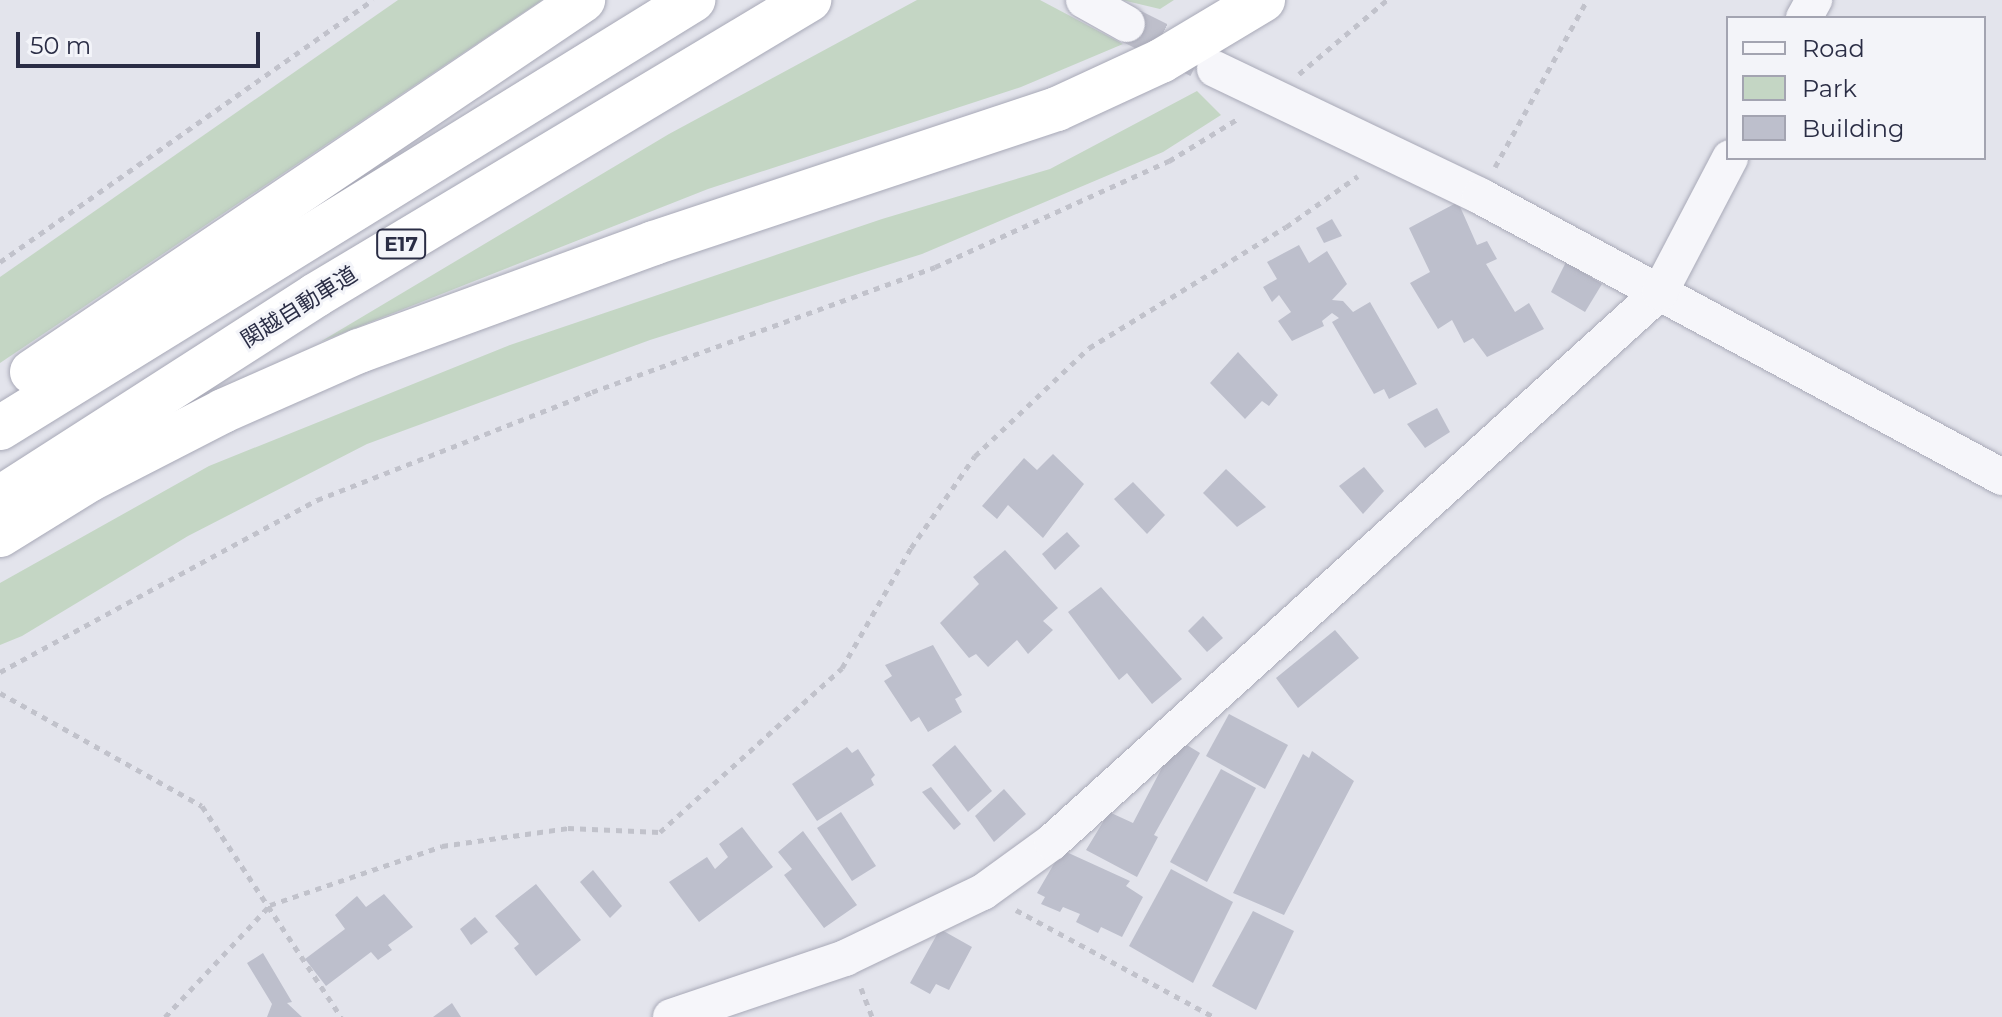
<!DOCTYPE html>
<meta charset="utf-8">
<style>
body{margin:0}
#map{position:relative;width:2002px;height:1017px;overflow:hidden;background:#e3e4ec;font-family:Montserrat,"Noto Sans JP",sans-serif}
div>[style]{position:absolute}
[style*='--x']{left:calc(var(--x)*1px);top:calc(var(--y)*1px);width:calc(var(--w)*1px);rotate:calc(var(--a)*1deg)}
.green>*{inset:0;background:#c4d6c4}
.building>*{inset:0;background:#bdbfcc}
.minor-tunnel>*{height:36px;margin-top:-18px;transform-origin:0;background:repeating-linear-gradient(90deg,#bebfcb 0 36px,transparent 0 54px)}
.path>*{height:5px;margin-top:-2.5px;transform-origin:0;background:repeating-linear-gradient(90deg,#c1c2cb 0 6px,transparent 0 12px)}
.roads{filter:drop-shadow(0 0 2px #a8a9b7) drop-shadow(0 0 2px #a8a9b7)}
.minor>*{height:36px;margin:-18px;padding:0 18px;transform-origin:18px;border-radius:18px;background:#f6f6fa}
.motorway>*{height:44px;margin:-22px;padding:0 22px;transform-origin:22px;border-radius:22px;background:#fff}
span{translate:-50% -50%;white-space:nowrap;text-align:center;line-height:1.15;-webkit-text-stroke:6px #f3f4f9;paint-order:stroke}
.shield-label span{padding:2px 6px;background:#f3f4f9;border:2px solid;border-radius:6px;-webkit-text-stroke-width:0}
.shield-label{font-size:20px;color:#2a2d45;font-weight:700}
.street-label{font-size:22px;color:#2a2d45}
.legend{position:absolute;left:1726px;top:16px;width:260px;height:144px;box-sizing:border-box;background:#f3f4f9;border:2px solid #a3a4b1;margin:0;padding:10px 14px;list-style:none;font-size:24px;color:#2a2d45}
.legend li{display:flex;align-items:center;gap:16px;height:40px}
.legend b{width:40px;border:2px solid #a3a4b1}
.scale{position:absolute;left:16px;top:32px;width:244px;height:36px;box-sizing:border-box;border:4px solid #2a2d45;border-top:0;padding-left:10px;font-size:24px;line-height:28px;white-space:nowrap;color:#2a2d45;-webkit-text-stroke:6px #f3f4f9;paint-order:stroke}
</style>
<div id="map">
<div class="green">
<div style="clip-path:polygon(398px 0,542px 0,0 363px,0 277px)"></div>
<div style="clip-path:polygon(917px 0,1040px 0,1123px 44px,1021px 87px,708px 189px,320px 342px,669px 134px)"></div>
<div style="clip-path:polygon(1122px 0,1174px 0,1160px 9px)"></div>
<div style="clip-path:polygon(1197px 91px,1221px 115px,1163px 152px,922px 254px,650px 340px,367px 444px,188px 536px,22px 636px,0 645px,0 583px,209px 466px,510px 345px,882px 219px,1050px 169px)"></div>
</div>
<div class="building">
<div style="clip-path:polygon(1458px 202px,1477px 245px,1487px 241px,1497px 259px,1486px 264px,1515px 312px,1529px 303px,1544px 329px,1487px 357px,1473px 338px,1464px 343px,1452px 320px,1438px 329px,1410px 283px,1430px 272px,1409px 228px)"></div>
<div style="clip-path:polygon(1332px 219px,1342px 236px,1324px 243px,1316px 228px)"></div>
<div style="clip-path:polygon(1299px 245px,1309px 263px,1327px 251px,1347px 284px,1332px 300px,1343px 301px,1353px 312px,1370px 302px,1417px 384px,1389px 399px,1384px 389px,1374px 394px,1332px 322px,1339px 318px,1332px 313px,1322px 321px,1324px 326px,1292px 341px,1278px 321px,1291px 312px,1279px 295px,1272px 302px,1263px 287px,1277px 279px,1267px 262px)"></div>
<div style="clip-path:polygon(1566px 262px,1602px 284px,1585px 312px,1551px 292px)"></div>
<div style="clip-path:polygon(1238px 352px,1278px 395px,1269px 406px,1262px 401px,1245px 419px,1210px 383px)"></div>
<div style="clip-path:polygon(1437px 408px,1450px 432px,1425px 448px,1407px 424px)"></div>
<div style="clip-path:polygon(1053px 454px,1084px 484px,1043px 538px,1008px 505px,997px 519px,982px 506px,1024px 458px,1037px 470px)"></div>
<div style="clip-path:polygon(1364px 467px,1384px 491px,1363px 514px,1339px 486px)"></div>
<div style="clip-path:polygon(1226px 469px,1266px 507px,1237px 527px,1203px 493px)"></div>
<div style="clip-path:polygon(1133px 482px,1165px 515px,1147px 534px,1114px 499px)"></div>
<div style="clip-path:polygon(1067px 532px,1080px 546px,1055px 570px,1042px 554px)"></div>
<div style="clip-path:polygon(1005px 550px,1058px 608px,1043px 621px,1053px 630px,1028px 654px,1017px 640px,988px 667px,976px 654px,969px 658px,940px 623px,979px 584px,973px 577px)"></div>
<div style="clip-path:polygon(1101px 587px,1182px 679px,1152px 704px,1127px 673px,1119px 680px,1068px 612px)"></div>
<div style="clip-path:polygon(1203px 616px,1223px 638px,1207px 652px,1188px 631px)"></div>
<div style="clip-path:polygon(1335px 630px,1359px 658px,1298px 708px,1276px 678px)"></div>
<div style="clip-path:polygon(933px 645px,962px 695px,955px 699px,962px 712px,928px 732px,919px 717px,911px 722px,884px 681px,892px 676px,885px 665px)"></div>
<div style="clip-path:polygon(1229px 714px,1288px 745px,1265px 789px,1206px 756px)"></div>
<div style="clip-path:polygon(1177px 739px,1200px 753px,1154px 835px,1158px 837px,1137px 877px,1086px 850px,1109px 812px,1133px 823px)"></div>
<div style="clip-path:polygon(955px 745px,992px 791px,968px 812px,932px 765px)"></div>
<div style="clip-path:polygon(847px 747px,852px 753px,858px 749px,875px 775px,871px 779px,874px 785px,817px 821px,792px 784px)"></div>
<div style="clip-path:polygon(1312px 751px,1354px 781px,1284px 915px,1233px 893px,1303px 754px,1309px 758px)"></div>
<div style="clip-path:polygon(1221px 769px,1256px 788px,1207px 882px,1170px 862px)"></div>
<div style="clip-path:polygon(931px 787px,961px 824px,954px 830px,922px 792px)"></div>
<div style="clip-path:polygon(1004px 789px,1026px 814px,994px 842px,975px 816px)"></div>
<div style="clip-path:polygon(841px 812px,876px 866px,852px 881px,817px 828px)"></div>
<div style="clip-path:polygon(742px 827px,773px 867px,699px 922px,669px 882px,707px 857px,715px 869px,728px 857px,719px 844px)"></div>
<div style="clip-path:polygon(803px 831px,857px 905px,824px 928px,784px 875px,792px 869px,778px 852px)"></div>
<div style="clip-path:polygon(1062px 850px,1130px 881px,1126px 886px,1143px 897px,1122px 937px,1101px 927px,1098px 933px,1076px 922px,1080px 914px,1063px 907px,1060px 912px,1041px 904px,1045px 897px,1037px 893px)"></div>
<div style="clip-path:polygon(1171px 869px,1233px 902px,1193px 983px,1129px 946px)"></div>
<div style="clip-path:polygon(593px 870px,622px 906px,610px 918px,580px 882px)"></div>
<div style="clip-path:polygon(536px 884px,581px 940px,536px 976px,514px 948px,519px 944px,495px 916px)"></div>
<div style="clip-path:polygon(384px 894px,413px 927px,388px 945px,392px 950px,378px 960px,371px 952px,326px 986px,305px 959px,345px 929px,335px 915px,357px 896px,366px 907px)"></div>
<div style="clip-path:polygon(1253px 911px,1294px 931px,1256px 1010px,1212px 986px)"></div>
<div style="clip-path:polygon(475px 917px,488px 932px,471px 945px,460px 929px)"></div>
<div style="clip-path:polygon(940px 929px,972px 947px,949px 990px,936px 984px,930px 994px,910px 983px)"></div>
<div style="clip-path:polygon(263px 953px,292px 1002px,287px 1003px,302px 1017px,267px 1017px,272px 1004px,247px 963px)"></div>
<div style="clip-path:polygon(452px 1003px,461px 1017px,433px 1017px)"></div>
</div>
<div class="minor-tunnel">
<div style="--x:1127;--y:24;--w:80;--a:26.6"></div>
</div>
<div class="path">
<div style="--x:1299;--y:74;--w:115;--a:-40.1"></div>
<div style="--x:1495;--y:167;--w:191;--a:-61.1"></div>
<div style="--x:0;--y:262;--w:456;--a:-35.1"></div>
<div style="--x:0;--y:672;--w:361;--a:-28.5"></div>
<div style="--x:317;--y:500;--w:295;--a:-21.4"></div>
<div style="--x:592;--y:392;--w:365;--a:-20"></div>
<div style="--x:935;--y:267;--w:257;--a:-24.4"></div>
<div style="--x:1169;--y:161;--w:82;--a:-31.6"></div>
<div style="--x:0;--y:693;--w:231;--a:29.2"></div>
<div style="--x:202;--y:806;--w:253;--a:56.6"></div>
<div style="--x:1016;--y:910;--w:225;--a:28.4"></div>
<div style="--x:861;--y:988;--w:31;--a:69"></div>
<div style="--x:165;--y:1017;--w:154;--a:-46.8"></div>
<div style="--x:270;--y:905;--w:182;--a:-18.9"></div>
<div style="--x:442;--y:846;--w:127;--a:-8.1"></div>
<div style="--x:568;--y:828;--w:92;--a:2.5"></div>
<div style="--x:660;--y:832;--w:245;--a:-42"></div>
<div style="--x:842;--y:668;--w:138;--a:-60.1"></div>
<div style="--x:911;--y:548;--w:112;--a:-55.2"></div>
<div style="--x:975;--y:456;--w:157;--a:-43.5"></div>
<div style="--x:1089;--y:348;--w:231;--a:-31.6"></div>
<div style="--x:1286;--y:227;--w:88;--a:-35.3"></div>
</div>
<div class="roads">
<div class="minor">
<div style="--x:1084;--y:0;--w:49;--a:29.2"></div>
<div style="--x:1804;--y:18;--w:21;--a:-61"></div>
<div style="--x:1215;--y:69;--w:294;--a:25.6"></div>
<div style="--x:1480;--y:196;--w:593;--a:28.29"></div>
<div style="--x:671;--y:1017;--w:184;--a:-18.7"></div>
<div style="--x:845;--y:958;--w:153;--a:-25.6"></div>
<div style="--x:983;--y:892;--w:85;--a:-35.9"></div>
<div style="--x:1052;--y:842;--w:820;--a:-42.13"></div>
<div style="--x:1660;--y:292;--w:151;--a:-62.4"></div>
</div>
<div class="motorway">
<div style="--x:32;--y:372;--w:665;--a:-34.02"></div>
<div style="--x:0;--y:428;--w:815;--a:-31.7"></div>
<div style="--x:0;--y:498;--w:376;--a:-32.7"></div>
<div style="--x:316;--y:295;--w:575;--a:-30.9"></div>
<div style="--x:0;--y:535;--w:105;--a:-31.7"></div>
<div style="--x:89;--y:480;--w:151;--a:-27.2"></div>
<div style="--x:223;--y:411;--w:149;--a:-23.8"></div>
<div style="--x:359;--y:351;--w:314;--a:-20.1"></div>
<div style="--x:654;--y:243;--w:425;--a:-18.4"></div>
<div style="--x:1057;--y:109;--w:115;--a:-24.8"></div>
<div style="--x:1161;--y:61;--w:119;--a:-30.9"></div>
</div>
</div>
<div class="shield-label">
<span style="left:401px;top:244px">E17</span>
</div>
<div class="street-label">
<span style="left:299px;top:307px;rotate:-32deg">関越自動車道</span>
</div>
<ul class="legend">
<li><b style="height:10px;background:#f6f6fa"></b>Road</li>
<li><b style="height:22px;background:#c4d6c4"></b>Park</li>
<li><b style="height:22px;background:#bdbfcc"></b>Building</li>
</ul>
<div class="scale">50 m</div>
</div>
